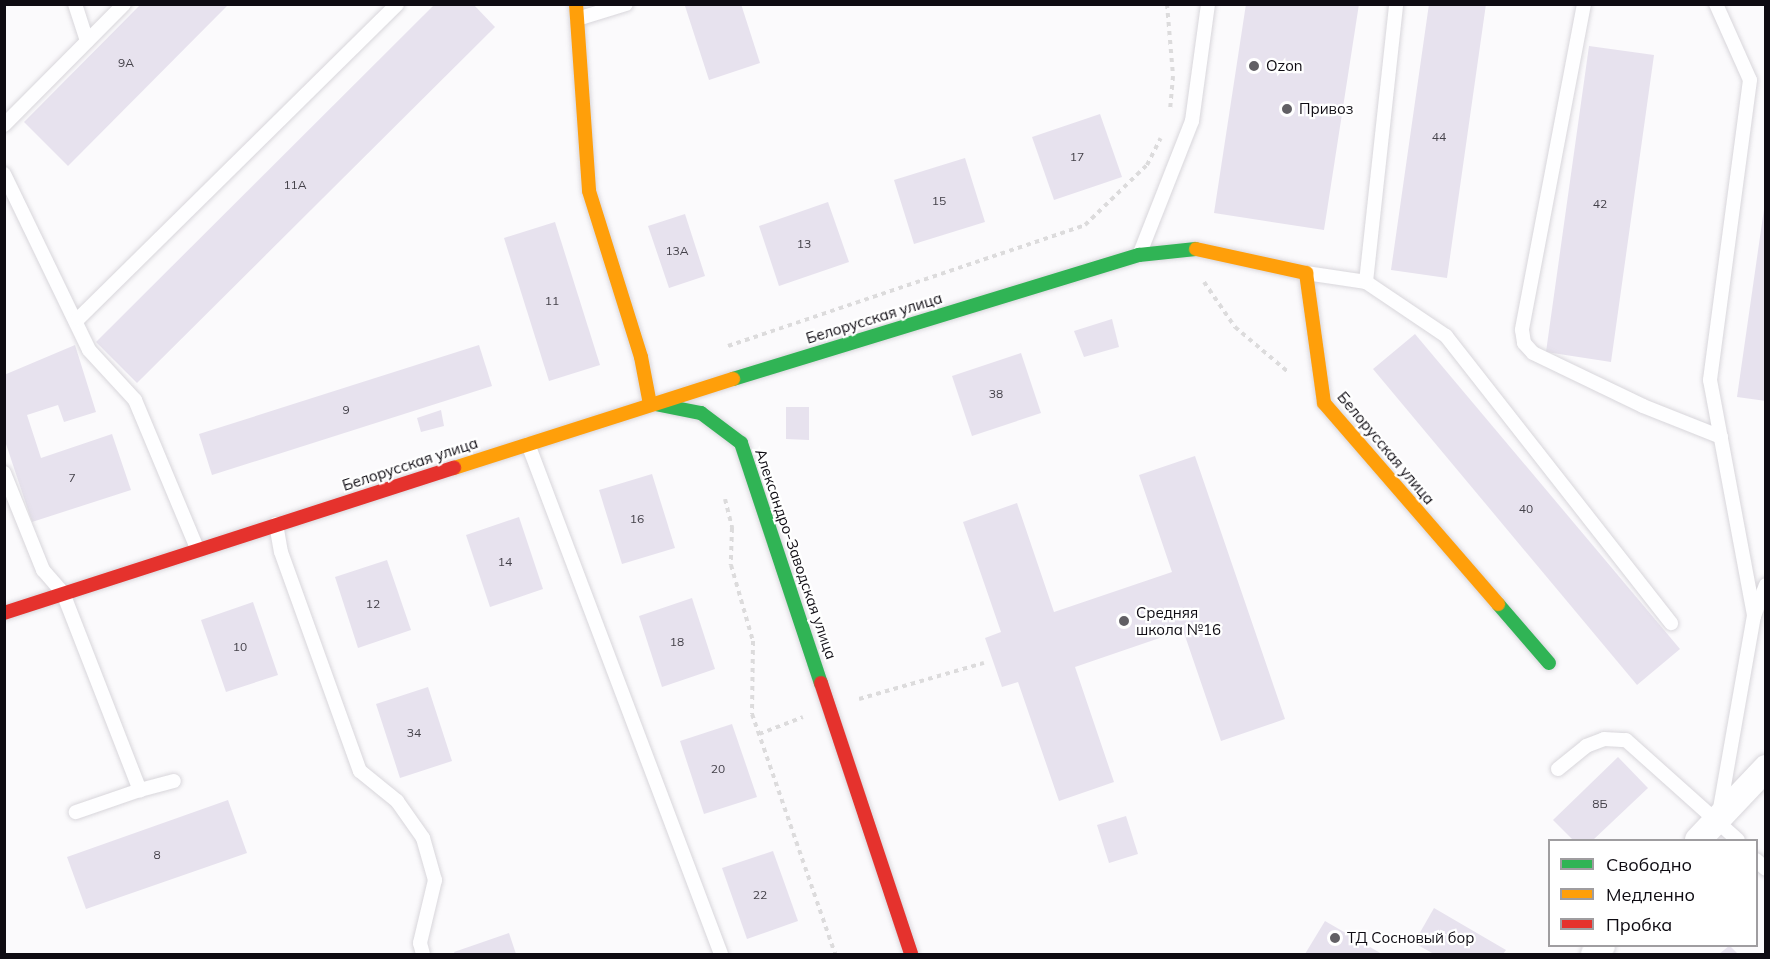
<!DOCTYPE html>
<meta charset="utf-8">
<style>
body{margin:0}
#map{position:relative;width:1770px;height:959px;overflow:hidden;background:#fbfafc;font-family:Mulish,sans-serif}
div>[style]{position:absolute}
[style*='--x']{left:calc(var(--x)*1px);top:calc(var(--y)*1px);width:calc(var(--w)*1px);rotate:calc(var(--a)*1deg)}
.building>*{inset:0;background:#e7e2ee}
.path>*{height:4px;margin-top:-2px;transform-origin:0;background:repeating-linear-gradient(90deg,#dcdbdc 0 4.5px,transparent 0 9px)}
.roads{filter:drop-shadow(0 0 2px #d8d6db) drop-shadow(0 0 2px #d8d6db)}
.lane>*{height:14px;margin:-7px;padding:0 7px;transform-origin:7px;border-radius:7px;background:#fefeff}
.street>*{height:26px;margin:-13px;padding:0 13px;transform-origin:13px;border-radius:13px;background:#fefeff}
.fast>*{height:14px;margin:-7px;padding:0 7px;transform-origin:7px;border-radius:7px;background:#30b455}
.slow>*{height:14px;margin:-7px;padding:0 7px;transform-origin:7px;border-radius:7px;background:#ff9f0a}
.jam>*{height:14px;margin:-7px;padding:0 7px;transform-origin:7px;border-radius:7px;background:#e5322d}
.dots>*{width:16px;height:16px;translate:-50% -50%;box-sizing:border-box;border:3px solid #fff;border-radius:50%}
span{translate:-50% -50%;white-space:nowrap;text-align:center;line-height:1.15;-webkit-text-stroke:4.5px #fff;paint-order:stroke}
.number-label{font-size:12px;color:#444149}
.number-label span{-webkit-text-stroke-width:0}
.poi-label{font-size:15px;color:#0e0b12}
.left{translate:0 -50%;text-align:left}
.street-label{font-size:15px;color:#0e0b12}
.frame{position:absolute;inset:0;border:6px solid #0e0b12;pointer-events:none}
.legend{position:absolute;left:1548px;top:839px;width:210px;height:108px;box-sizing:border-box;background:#fff;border:2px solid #9f9da0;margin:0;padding:8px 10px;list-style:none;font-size:18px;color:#0e0b12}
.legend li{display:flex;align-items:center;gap:12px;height:30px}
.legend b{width:30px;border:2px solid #9f9da0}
</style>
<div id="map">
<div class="building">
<div style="clip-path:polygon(141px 4px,229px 4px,68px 166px,24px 122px)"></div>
<div style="clip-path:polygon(435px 4px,473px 4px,495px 27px,137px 383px,96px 342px)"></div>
<div style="clip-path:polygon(741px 4px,760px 63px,709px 80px,685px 6px)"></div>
<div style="clip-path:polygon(1246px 4px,1359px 4px,1324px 230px,1214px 213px)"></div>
<div style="clip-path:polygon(1429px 4px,1486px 4px,1447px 278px,1391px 270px)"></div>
<div style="clip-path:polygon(1589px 46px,1654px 55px,1611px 362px,1546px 352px)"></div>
<div style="clip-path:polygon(1100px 114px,1122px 177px,1054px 200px,1032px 137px)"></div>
<div style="clip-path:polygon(965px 158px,985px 222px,914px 244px,894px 180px)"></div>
<div style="clip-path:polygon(828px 202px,849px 262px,779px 286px,759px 226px)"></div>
<div style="clip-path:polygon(1764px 209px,1766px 209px,1766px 401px,1737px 397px)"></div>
<div style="clip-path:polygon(685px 214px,705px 276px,669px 288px,648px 226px)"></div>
<div style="clip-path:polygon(555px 222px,600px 365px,549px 381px,504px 238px)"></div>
<div style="clip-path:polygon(1112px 319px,1119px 347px,1084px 357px,1074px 331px)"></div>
<div style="clip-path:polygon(1415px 334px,1680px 649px,1637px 685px,1373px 369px)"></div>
<div style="clip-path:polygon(75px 345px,96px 412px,64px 422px,58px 405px,27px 415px,41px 458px,112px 434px,131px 490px,32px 522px,4px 438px,4px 375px)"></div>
<div style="clip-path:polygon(479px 345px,492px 386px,212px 475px,199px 434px)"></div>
<div style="clip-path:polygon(1021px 353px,1041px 413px,972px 436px,952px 376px)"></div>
<div style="clip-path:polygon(786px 407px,809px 407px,809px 440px,786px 439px)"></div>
<div style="clip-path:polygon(441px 410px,444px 426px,421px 432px,417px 418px)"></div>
<div style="clip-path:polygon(1195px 456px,1285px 719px,1221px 741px,1183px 630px,1075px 667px,1114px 782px,1059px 801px,1018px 682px,1002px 687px,985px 638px,1001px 632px,963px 522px,1017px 503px,1054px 612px,1172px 572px,1139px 475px)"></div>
<div style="clip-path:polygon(652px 474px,675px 548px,622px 564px,599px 490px)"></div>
<div style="clip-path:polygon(519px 517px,543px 589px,490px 607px,466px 535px)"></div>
<div style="clip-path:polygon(387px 560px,411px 630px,358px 648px,335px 577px)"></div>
<div style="clip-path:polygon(692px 598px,715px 669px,662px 687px,639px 616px)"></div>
<div style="clip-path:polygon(253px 602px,278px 675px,226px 692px,201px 620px)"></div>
<div style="clip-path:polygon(428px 687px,452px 761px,400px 778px,376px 704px)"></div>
<div style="clip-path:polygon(732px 724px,757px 797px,704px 814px,680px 741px)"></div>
<div style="clip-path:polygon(1618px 757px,1648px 788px,1593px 840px,1573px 840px,1553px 820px)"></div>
<div style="clip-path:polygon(228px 800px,247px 853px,86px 909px,67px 857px)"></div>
<div style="clip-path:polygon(1126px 816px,1138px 854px,1109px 863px,1097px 825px)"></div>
<div style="clip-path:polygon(773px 851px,798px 921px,747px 939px,722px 868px)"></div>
<div style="clip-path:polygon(1434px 908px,1506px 950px,1503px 954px,1434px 954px,1414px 943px)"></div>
<div style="clip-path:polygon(1325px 921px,1382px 954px,1305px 954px)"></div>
<div style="clip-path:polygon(509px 933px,516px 954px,455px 954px,454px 952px)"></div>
<div style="clip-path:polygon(1730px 946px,1738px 954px,1719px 954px,1729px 946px)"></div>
</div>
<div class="path">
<div style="--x:1167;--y:4;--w:72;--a:85.2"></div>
<div style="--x:1173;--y:76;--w:36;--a:95"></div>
<div style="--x:1204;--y:282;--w:55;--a:55.4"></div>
<div style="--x:1235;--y:327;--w:70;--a:40.3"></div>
<div style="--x:728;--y:346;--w:377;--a:-18.7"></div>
<div style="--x:1085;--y:225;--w:86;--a:-44.1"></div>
<div style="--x:1147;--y:165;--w:30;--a:-63"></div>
<div style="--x:725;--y:499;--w:30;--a:76"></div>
<div style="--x:732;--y:528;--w:37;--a:92"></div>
<div style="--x:731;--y:565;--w:79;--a:73.9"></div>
<div style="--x:753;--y:641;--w:73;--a:90.8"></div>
<div style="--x:752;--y:714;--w:254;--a:70.9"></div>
<div style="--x:859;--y:699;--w:130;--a:-16.1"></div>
<div style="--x:759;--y:734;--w:47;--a:-21.1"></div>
</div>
<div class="roads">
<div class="lane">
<div style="--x:75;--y:4;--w:39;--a:72"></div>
<div style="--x:1584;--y:4;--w:332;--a:100.8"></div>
<div style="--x:1522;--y:330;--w:13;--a:81"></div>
<div style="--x:1524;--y:343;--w:13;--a:48"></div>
<div style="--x:1533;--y:353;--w:122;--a:25.7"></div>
<div style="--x:1643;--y:406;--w:84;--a:21.7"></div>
<div style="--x:1716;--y:4;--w:83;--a:65.9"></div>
<div style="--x:1750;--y:80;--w:303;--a:97.6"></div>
<div style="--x:1710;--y:380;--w:240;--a:79.4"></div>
<div style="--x:577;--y:19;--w:51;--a:-17"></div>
<div style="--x:4;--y:125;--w:170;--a:-45.2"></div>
<div style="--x:4;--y:174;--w:195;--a:64.2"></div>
<div style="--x:89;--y:350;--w:68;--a:47.4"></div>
<div style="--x:135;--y:400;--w:160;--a:67.3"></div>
<div style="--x:1140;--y:253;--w:142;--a:-68.5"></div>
<div style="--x:1192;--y:121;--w:118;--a:-82.2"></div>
<div style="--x:1306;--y:273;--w:61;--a:8.5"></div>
<div style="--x:1366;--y:282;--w:97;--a:34"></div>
<div style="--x:1446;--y:336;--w:365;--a:51.9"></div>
<div style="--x:1366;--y:282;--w:280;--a:-83.8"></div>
<div style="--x:78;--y:319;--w:448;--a:-44.6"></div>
<div style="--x:528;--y:444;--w:545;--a:69.27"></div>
<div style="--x:4;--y:473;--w:105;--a:68.1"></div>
<div style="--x:43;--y:570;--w:30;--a:49"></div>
<div style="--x:63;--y:593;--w:212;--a:68.7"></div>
<div style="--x:140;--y:790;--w:68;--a:161"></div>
<div style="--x:276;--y:524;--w:28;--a:80"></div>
<div style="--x:281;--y:552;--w:233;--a:70.2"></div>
<div style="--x:360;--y:771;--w:48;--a:39"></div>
<div style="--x:397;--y:801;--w:45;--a:54.9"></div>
<div style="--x:423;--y:838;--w:44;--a:74.1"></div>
<div style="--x:435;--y:880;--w:65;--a:103.4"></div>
<div style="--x:420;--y:943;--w:11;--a:75"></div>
<div style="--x:1558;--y:769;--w:36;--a:-39"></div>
<div style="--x:1586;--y:746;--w:19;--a:-21"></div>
<div style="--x:1604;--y:739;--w:22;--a:3"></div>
<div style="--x:1626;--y:740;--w:150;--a:41.8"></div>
<div style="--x:140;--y:790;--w:35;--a:-15"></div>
<div style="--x:1719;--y:814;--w:201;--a:-80"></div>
<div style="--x:1754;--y:616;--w:33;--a:-69"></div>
<div style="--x:1756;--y:860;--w:13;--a:42"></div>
</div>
<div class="street">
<div style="--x:1698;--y:840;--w:99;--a:-46.6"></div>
<div style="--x:1594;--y:954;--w:11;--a:-45"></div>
</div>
<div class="fast">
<div style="--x:733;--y:379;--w:425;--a:-17"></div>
<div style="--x:1139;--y:255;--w:57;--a:-6"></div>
<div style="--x:655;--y:404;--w:47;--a:11.1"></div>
<div style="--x:701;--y:413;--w:50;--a:36.9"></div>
<div style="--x:741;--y:443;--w:253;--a:71.6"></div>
<div style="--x:1498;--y:604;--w:78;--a:49.2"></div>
</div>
<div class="slow">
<div style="--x:576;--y:4;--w:187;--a:86"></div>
<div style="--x:589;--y:191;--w:174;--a:72.6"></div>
<div style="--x:641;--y:357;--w:48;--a:79.2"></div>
<div style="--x:1196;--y:249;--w:113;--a:12.3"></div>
<div style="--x:1306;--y:273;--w:131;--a:82.1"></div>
<div style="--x:1324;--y:403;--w:266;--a:49.1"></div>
<div style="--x:454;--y:468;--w:293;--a:-17.7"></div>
</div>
<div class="jam">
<div style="--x:4;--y:613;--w:473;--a:-17.9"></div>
<div style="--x:821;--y:683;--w:286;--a:71.6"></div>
</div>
</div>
<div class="dots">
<div style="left:1254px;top:66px;background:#615f64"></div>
<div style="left:1287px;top:109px;background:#615f64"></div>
<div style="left:1124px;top:621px;background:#615f64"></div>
<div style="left:1335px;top:938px;background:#615f64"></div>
</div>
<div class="number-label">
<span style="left:126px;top:63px">9А</span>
<span style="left:1439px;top:137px">44</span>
<span style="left:1077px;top:157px">17</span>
<span style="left:295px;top:185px">11А</span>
<span style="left:939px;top:201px">15</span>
<span style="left:1600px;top:204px">42</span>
<span style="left:804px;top:244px">13</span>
<span style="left:677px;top:251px">13А</span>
<span style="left:552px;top:301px">11</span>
<span style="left:996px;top:394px">38</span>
<span style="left:346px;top:410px">9</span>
<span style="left:72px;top:478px">7</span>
<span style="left:1526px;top:509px">40</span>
<span style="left:637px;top:519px">16</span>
<span style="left:505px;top:562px">14</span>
<span style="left:373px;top:604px">12</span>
<span style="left:677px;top:642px">18</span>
<span style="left:240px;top:647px">10</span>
<span style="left:414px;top:733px">34</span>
<span style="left:718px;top:769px">20</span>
<span style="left:1600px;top:804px">8Б</span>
<span style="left:157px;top:855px">8</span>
<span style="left:760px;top:895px">22</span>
</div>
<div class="poi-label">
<span class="left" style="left:1266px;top:66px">Ozon</span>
<span class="left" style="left:1299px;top:109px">Привоз</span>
<span class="left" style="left:1136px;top:621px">Средняя<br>школа №16</span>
<span class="left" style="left:1347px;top:938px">ТД Сосновый бор</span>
</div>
<div class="street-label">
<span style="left:874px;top:318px;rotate:-17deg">Белорусская улица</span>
<span style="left:1386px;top:448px;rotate:50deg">Белорусская улица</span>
<span style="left:410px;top:464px;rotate:-18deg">Белорусская улица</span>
<span style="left:796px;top:554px;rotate:71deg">Александро-Заводская улица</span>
</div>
<div class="frame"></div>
<ul class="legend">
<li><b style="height:8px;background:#30b455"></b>Свободно</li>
<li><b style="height:8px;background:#ff9f0a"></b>Медленно</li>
<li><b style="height:8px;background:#e5322d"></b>Пробка</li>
</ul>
</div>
